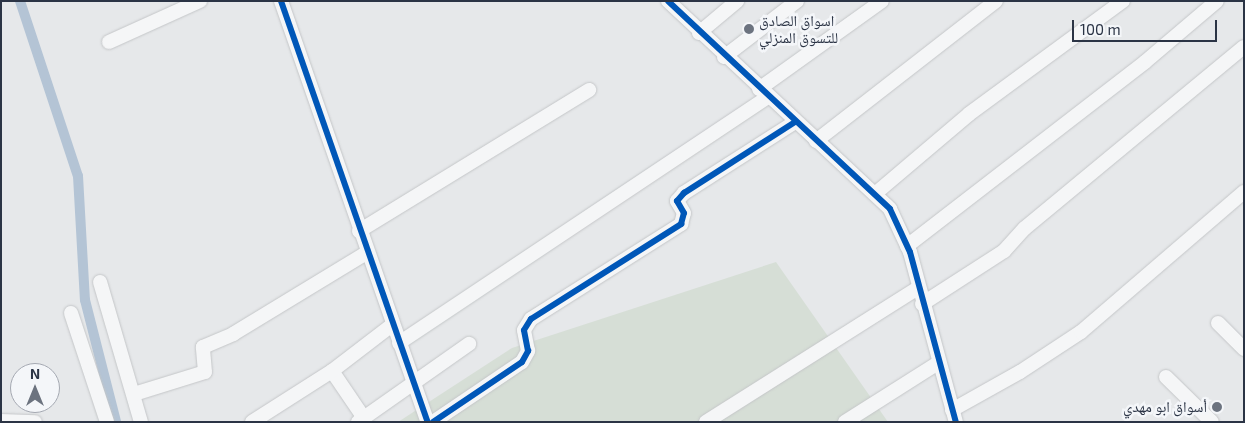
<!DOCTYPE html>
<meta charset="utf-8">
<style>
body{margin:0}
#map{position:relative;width:1245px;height:423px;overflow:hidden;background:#e6e8ea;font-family:"Exo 2","Noto Naskh Arabic",sans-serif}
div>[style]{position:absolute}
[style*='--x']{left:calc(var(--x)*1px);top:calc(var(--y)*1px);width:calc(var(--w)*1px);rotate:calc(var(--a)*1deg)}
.green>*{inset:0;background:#d6ded6}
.canal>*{height:10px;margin:-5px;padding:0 5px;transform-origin:5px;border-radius:5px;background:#b4c4d5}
.roads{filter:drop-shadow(0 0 1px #c4c6c8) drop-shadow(0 0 1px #c4c6c8)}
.minor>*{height:14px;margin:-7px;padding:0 7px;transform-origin:7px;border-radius:7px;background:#f5f6f7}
.cycleway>*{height:6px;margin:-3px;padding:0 3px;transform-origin:3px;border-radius:3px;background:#0057b8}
.dots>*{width:14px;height:14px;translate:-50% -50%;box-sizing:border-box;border:2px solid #f4f6f9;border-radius:50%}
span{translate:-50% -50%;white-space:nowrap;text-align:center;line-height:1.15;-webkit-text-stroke:5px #f4f6f9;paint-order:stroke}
.poi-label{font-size:15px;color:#2b3445}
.left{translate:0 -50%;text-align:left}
.right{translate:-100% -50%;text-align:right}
.frame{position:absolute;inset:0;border:2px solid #2b3445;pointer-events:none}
.north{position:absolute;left:10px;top:363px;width:50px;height:50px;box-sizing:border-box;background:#f4f6f9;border:1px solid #a4a8b1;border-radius:50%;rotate:0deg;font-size:14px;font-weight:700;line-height:20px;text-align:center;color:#2b3445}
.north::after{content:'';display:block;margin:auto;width:18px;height:22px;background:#6c737f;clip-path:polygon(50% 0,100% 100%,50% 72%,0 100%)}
.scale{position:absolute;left:1072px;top:20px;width:145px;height:22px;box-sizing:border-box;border:2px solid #2b3445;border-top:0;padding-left:6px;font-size:15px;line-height:18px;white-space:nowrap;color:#2b3445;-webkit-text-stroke:4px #f4f6f9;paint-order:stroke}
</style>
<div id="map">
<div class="green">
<div style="clip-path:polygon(776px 262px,888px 422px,398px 422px,512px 348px)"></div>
</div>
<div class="canal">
<div style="--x:20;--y:1;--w:184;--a:71.7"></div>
<div style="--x:78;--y:176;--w:124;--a:86.8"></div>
<div style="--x:85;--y:300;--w:126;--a:75.7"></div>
</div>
<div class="roads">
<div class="minor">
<div style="--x:281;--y:1;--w:446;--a:70.8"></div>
<div style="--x:668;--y:1;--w:304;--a:43.1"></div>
<div style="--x:890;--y:209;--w:47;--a:65.1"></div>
<div style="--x:910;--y:252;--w:176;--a:74.9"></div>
<div style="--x:699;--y:33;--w:50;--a:-40.1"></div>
<div style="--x:109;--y:42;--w:100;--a:-24.3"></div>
<div style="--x:724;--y:57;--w:92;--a:-37.5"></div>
<div style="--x:759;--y:89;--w:151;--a:-35.6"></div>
<div style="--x:816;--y:141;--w:228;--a:-37.9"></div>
<div style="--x:876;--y:193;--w:122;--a:-40.3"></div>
<div style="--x:969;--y:114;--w:191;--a:-36.3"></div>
<div style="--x:359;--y:231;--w:270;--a:-31.5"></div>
<div style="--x:907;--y:246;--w:301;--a:-37.7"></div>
<div style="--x:1145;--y:62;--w:94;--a:-40.3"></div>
<div style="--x:100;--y:282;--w:146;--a:73.7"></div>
<div style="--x:922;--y:304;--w:98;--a:-32.9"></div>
<div style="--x:1004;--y:251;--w:31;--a:-48"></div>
<div style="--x:1025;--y:228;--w:284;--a:-39.6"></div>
<div style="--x:71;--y:313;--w:115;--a:71.7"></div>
<div style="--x:1218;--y:323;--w:37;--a:45"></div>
<div style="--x:399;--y:343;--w:442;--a:-33.7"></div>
<div style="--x:332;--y:371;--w:57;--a:55.8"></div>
<div style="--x:1166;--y:377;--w:64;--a:44.4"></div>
<div style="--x:134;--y:394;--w:74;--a:-17.2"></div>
<div style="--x:205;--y:372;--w:25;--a:-95"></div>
<div style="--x:203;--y:347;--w:33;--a:-23"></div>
<div style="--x:233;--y:334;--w:156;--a:-31.3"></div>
<div style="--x:952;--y:410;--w:78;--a:-29.2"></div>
<div style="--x:1020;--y:372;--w:73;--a:-33.3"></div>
<div style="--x:1081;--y:332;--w:215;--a:-40.7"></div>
<div style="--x:1;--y:421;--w:34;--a:2"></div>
<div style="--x:252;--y:422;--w:95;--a:-32.5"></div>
<div style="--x:332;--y:371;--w:76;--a:-37.5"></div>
<div style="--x:358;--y:422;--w:136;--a:-35.1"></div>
<div style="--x:433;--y:422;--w:107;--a:-34"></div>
<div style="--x:522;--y:362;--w:13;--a:-61"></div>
<div style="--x:528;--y:351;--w:21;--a:-101"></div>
<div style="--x:524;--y:330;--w:13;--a:-58"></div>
<div style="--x:531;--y:319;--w:178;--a:-32.3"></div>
<div style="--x:681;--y:224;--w:11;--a:-75"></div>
<div style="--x:684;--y:213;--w:14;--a:-120"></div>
<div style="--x:677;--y:201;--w:11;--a:-49"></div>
<div style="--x:684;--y:193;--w:132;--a:-32.6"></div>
<div style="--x:706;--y:422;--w:251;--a:-32.3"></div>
<div style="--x:845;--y:422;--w:110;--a:-32.4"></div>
</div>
</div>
<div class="cycleway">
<div style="--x:281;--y:1;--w:446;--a:70.8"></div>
<div style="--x:668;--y:1;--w:304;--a:43.1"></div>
<div style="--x:890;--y:209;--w:47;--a:65.1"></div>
<div style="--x:910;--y:252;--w:176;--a:74.9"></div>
<div style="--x:433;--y:422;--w:107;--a:-34"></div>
<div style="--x:522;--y:362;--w:13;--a:-61"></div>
<div style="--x:528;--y:351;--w:21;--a:-101"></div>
<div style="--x:524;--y:330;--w:13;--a:-58"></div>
<div style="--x:531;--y:319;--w:178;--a:-32.3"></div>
<div style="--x:681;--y:224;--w:11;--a:-75"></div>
<div style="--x:684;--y:213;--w:14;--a:-120"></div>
<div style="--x:677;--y:201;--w:11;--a:-49"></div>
<div style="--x:684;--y:193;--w:132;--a:-32.6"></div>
</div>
<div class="dots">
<div style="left:749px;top:29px;background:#6c737f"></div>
<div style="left:1217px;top:407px;background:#6c737f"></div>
</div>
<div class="poi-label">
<span class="left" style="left:759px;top:29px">اسواق الصادق<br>للتسوق المنزلي</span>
<span class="right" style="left:1207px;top:407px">أسواق ابو مهدي</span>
</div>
<div class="frame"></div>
<div class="north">N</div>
<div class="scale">100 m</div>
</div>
